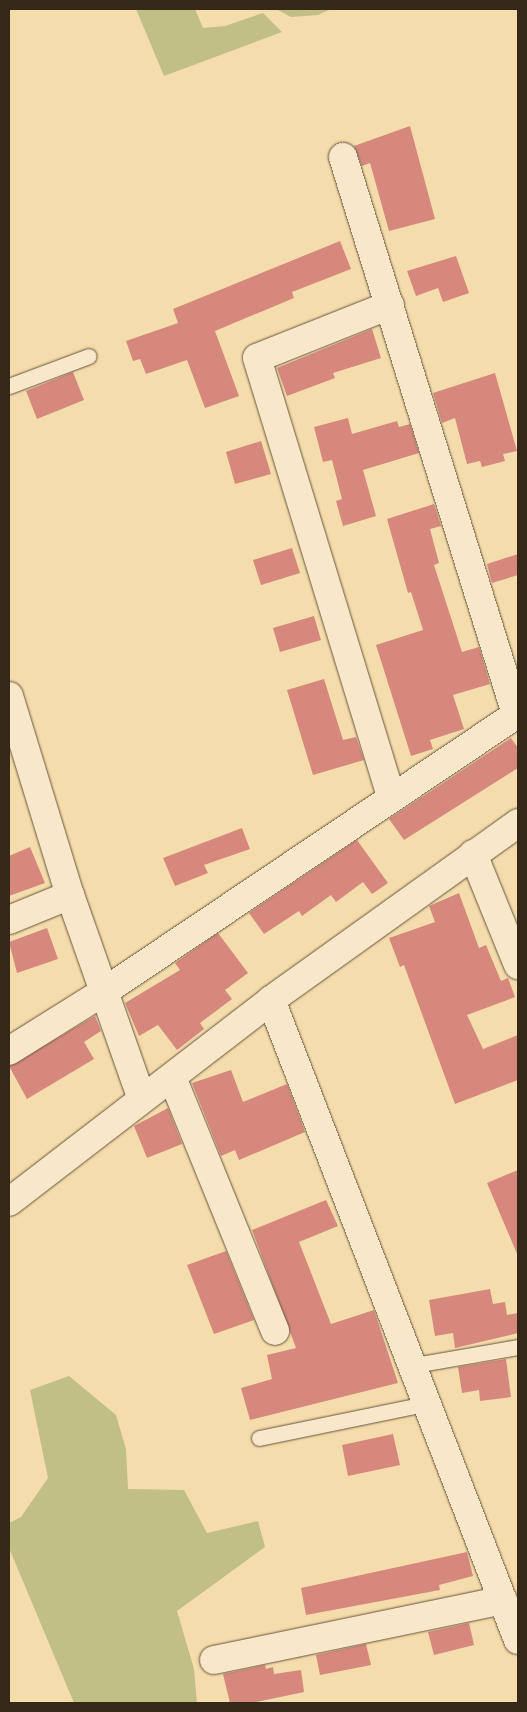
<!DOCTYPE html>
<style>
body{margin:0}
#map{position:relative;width:527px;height:1712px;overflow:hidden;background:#f5dcac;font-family:"IM FELL Great Primer",serif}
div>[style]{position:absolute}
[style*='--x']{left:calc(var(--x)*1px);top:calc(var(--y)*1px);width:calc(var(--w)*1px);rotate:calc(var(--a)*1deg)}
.green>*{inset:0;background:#c1bf86}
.building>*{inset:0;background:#d6887d}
.roads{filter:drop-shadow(0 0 1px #66553d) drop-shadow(0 0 1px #66553d)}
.service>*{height:15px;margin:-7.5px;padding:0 7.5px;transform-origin:7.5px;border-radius:7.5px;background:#f8e8c9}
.minor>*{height:28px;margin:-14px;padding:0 14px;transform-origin:14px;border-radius:14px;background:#f8e8c9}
span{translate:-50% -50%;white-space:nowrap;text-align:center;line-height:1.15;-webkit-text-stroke:4px #f8e8c9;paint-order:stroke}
.frame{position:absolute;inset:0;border:10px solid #362818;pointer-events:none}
</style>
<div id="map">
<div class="green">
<div style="clip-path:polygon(136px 9px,195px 9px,203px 28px,225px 26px,263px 13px,282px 32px,164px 76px)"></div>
<div style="clip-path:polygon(276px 9px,275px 9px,331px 9px,318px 15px,291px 17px)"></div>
<div style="clip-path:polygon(69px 1376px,116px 1415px,126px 1449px,128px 1489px,184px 1490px,207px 1533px,258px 1521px,265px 1547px,177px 1611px,194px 1669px,197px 1703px,74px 1703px,9px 1548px,9px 1523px,21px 1517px,48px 1478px,30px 1390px)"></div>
</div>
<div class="building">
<div style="clip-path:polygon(410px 126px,435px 219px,389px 231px,370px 163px,362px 166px,354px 146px)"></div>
<div style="clip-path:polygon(340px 241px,351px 269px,292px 292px,294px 298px,215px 331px,239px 396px,205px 408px,187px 360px,146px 374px,140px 359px,133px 361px,126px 341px,178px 323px,173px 309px)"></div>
<div style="clip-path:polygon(456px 256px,469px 293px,443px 302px,438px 288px,416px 296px,407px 271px)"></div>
<div style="clip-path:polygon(372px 329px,381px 358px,333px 373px,335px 378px,287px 396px,277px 368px)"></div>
<div style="clip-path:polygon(73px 372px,84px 400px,37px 419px,26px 391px)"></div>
<div style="clip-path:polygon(495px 373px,517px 451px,503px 454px,505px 461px,482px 467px,480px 461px,467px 464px,455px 418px,442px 423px,433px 393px)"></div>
<div style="clip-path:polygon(348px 418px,352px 434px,397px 421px,399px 427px,410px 424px,419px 453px,363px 470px,376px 516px,343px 526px,336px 501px,342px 499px,332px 460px,323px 462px,314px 427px)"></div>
<div style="clip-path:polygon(261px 441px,271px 474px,235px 484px,226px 452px)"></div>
<div style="clip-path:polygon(434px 504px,441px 526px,430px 529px,439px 563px,434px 565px,462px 652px,479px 647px,490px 684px,453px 695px,464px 729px,430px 740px,433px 749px,411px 756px,376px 645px,423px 630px,411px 592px,408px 593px,387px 519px)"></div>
<div style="clip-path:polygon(292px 548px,300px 573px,261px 585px,253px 560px)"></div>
<div style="clip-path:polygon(518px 554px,518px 575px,492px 583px,487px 564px)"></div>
<div style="clip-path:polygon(314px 616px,321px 640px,280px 652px,273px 628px)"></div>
<div style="clip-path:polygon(324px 679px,343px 740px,356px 737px,364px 760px,313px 775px,287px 690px)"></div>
<div style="clip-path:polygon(511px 738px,518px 748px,518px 768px,404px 840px,389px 819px)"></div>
<div style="clip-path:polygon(242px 828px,250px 849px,204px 865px,208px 873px,175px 886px,163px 858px)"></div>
<div style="clip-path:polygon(357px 840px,388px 883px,372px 894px,363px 882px,336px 902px,331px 895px,302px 916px,299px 911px,264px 934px,249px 913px)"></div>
<div style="clip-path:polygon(30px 847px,45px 883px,9px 896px,9px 856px)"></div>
<div style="clip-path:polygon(459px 893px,479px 948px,486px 945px,501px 981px,508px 978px,515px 997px,467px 1015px,483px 1049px,518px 1035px,518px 1080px,455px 1104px,404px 965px,400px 967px,389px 938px,435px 922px,429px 906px)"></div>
<div style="clip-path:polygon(47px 928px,58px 959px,17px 973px,9px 942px)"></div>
<div style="clip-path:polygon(218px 933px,248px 973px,225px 990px,232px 999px,200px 1023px,204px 1029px,177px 1050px,158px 1025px,139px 1036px,125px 1003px,180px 970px,175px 963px)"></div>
<div style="clip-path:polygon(95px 1016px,101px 1031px,84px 1042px,94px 1059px,27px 1099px,9px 1066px)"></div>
<div style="clip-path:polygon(231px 1070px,243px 1102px,287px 1084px,305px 1132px,239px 1160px,235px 1150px,221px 1156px,192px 1083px)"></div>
<div style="clip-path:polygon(168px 1108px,182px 1144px,147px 1158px,134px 1126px)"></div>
<div style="clip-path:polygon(518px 1170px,518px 1256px,487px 1183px)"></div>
<div style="clip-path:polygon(326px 1200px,338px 1226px,299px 1242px,331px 1324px,374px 1310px,398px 1383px,250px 1420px,241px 1388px,272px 1379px,267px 1355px,296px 1348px,252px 1230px)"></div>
<div style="clip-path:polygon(226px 1251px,254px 1320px,214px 1334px,187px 1265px)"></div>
<div style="clip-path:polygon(490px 1289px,493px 1304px,505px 1302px,507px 1315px,518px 1313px,518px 1333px,455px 1348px,453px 1333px,435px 1336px,429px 1300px)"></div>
<div style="clip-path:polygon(506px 1359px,511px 1397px,480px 1401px,479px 1390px,462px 1393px,458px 1367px)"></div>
<div style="clip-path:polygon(393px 1434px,400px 1465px,348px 1476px,342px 1445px)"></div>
<div style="clip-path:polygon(467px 1552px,473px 1576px,439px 1585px,440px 1590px,306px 1615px,301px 1588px)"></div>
<div style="clip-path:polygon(469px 1623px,474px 1645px,434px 1655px,428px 1632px)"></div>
<div style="clip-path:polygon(366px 1644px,371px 1665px,320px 1675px,316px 1655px)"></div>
<div style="clip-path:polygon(265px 1665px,266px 1669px,273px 1667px,274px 1674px,301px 1670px,304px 1692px,252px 1703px,230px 1703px,223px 1674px)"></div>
</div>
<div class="roads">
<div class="service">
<div style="--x:9;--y:386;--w:85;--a:-20.6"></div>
<div style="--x:414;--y:1365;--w:106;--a:-9.8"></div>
<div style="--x:259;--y:1438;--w:174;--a:-11.6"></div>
</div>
<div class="minor">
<div style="--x:343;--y:157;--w:583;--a:72.75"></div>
<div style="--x:390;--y:305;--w:143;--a:158.3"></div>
<div style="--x:257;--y:358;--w:458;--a:73"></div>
<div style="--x:9;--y:696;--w:208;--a:73"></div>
<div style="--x:70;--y:895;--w:216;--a:70.6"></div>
<div style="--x:473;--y:854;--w:120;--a:67.9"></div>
<div style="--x:9;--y:920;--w:66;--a:-22.3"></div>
<div style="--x:271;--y:1000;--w:686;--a:68.9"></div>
<div style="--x:9;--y:1051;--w:113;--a:-32"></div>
<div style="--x:105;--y:991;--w:498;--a:-33.9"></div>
<div style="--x:172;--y:1077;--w:274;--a:67.9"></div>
<div style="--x:9;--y:1202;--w:331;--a:-37.6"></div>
<div style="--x:271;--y:1000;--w:304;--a:-35.6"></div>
<div style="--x:214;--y:1660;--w:295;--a:-11.7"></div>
</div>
</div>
<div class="frame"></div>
</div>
